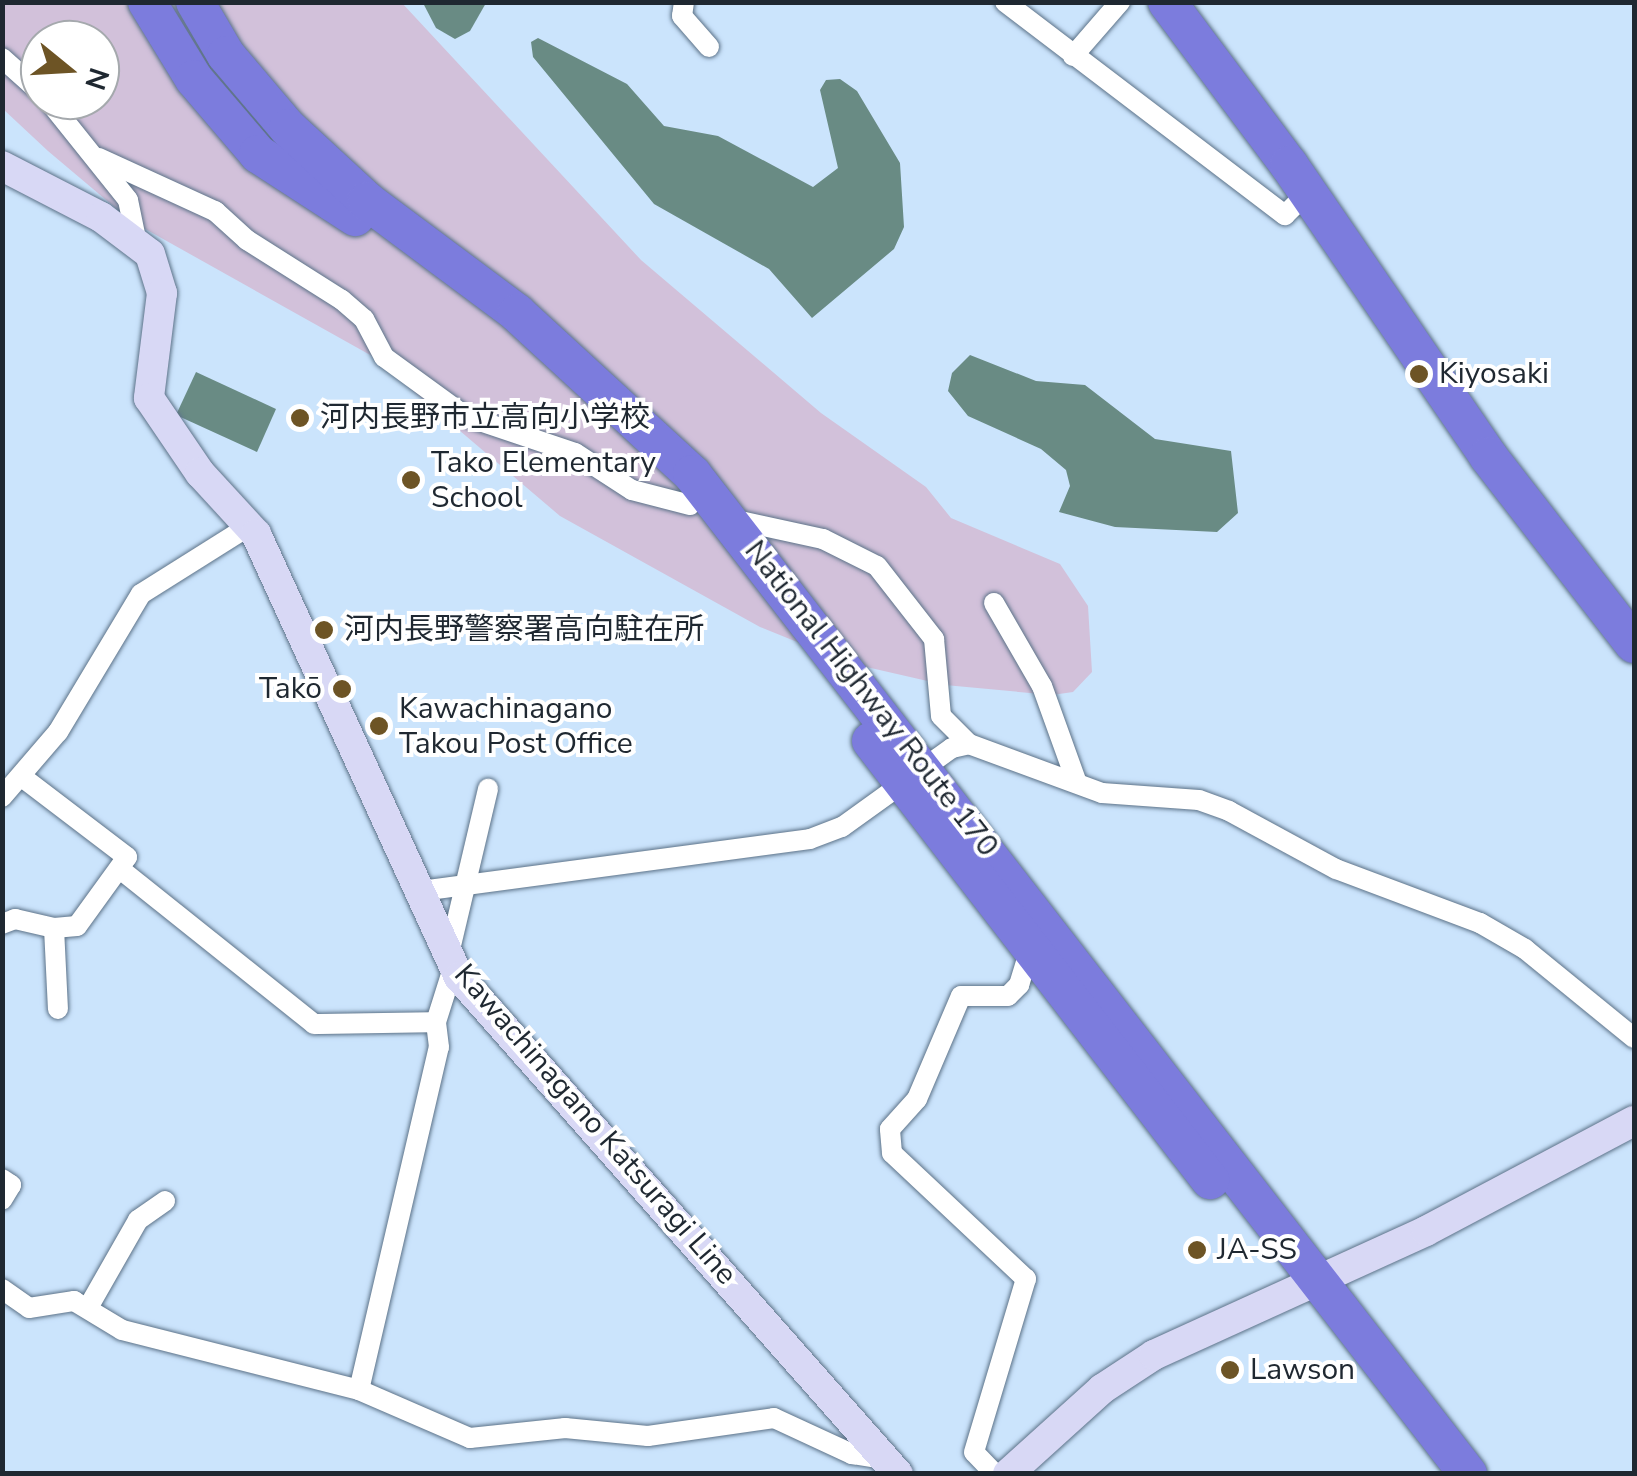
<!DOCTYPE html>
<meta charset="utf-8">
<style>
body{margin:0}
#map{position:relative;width:1637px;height:1476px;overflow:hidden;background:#cbe4fc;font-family:"Nunito Sans","Noto Sans JP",sans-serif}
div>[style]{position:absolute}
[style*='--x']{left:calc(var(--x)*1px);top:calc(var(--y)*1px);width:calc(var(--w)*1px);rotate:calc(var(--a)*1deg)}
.green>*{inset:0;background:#d2c1da}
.water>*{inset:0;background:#698b84}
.roads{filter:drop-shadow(0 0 2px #5c7288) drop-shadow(0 0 2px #5c7288)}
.street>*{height:20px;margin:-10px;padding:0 10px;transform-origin:10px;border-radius:10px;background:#fff}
.secondary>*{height:30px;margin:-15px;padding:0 15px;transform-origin:15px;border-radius:15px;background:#d8d8f5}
.highway>*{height:38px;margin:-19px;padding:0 19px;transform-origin:19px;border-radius:19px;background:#7c7cdd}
.dots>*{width:28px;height:28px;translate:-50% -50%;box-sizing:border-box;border:5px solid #fff;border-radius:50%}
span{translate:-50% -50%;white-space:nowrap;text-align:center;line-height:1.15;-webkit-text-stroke:8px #fff;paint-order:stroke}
.poi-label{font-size:30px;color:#1f2831}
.left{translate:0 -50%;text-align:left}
.right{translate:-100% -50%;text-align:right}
.street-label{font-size:30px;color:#1f2831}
.frame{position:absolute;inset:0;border:5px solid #1f2831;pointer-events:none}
.north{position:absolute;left:20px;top:20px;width:100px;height:100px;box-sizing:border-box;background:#fff;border:2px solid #a5a9ad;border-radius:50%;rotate:108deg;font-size:28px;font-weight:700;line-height:40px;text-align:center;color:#1f2831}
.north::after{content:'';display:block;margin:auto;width:35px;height:45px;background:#6d5425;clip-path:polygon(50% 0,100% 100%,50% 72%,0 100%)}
</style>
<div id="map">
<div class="green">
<div style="clip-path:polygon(evenodd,2px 3px,402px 3px,641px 260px,821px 413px,926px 487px,951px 518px,1060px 564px,1088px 606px,1092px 672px,1073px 692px,1052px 695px,945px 685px,849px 663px,760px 627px,560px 516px,372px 356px,131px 221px,48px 151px,3px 109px,2px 3px,40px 40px,100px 40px,100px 100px,40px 100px,40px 40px)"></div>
</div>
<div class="water">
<div style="clip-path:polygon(423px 3px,486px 3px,470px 31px,455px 39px,436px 28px)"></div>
<div style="clip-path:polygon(538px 38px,627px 84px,664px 126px,718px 136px,813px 187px,838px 168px,820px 90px,826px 80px,840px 79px,857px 91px,900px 163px,904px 227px,894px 249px,812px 318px,769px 269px,654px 204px,533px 57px,531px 42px)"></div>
<div style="clip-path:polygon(970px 355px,1036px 381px,1085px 385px,1155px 439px,1231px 451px,1238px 513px,1217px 532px,1115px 527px,1059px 512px,1070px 486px,1066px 470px,1041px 449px,968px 416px,948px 391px,952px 373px)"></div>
<div style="clip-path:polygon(196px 372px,276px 409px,257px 452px,176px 415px)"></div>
</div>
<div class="roads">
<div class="street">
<div style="--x:684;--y:2;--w:14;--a:98"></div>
<div style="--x:682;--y:16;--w:41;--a:48.9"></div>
<div style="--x:1005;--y:2;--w:352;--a:37.3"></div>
<div style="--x:1285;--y:215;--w:30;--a:-45"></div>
<div style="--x:1073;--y:56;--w:72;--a:-49"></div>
<div style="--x:2;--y:58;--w:51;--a:41.8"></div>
<div style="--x:48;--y:100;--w:128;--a:51.3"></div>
<div style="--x:128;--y:200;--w:45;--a:78.4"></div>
<div style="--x:99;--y:158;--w:128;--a:24.6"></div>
<div style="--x:215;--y:211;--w:43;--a:42.2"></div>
<div style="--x:247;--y:240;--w:112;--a:32.3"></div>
<div style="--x:342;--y:300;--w:29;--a:41"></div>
<div style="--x:364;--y:319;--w:43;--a:62.2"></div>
<div style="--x:384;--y:357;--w:100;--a:36.1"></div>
<div style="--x:465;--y:416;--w:116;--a:18.6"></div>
<div style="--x:575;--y:453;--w:68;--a:33"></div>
<div style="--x:632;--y:490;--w:60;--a:14.5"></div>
<div style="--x:731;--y:519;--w:94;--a:12.3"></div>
<div style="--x:823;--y:539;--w:60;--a:26.6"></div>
<div style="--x:877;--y:566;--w:93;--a:52"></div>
<div style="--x:934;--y:639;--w:77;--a:84.8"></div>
<div style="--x:941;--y:716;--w:40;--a:45"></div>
<div style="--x:994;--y:603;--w:96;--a:60"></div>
<div style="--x:1042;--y:686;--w:103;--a:70.2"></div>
<div style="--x:22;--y:777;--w:132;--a:37.3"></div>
<div style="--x:127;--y:857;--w:85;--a:125.9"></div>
<div style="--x:77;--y:926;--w:23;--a:175"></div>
<div style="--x:54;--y:928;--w:81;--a:87.2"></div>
<div style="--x:2;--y:797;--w:86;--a:-49.3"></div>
<div style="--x:58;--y:732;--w:161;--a:-59"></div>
<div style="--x:141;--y:594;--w:128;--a:-32.2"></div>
<div style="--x:120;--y:869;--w:248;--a:38.6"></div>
<div style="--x:314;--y:1024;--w:122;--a:-0.9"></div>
<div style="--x:421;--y:891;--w:392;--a:-7.6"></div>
<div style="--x:810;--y:839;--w:34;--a:-21"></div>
<div style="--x:842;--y:827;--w:135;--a:-35.7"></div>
<div style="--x:952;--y:748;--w:17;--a:-13"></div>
<div style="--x:969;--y:744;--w:142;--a:20.2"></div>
<div style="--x:1102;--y:793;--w:97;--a:4.1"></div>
<div style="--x:1199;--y:800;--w:32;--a:20"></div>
<div style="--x:1229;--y:811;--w:122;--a:28.5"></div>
<div style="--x:1336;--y:869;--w:154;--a:20.6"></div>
<div style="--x:1480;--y:923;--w:52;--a:30"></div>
<div style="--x:1525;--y:949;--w:141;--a:39.2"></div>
<div style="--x:2;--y:924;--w:14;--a:-21"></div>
<div style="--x:15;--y:919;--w:40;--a:13"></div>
<div style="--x:449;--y:954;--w:170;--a:-76.7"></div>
<div style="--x:2;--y:1179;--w:11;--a:34"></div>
<div style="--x:11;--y:1185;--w:17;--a:121"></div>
<div style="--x:2;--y:1289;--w:33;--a:35"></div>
<div style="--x:29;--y:1308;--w:46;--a:-8.8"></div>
<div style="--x:74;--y:1301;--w:56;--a:31.1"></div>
<div style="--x:122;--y:1330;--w:244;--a:14.2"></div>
<div style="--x:359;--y:1390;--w:121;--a:23.4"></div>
<div style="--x:470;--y:1438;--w:96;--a:-6"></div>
<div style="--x:565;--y:1428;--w:83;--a:5.5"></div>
<div style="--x:648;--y:1436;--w:127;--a:-8.1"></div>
<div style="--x:774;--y:1418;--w:86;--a:24.8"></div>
<div style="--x:852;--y:1454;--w:33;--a:9"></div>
<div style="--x:89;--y:1306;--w:99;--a:-60.3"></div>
<div style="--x:138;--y:1220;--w:33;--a:-35"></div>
<div style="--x:359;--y:1390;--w:352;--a:-76.9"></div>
<div style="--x:439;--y:1047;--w:25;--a:-97"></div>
<div style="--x:436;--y:1022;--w:60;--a:-72.5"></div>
<div style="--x:995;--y:1474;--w:30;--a:-134"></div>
<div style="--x:974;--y:1452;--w:181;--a:-73.3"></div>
<div style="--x:1026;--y:1279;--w:184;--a:-136.8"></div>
<div style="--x:892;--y:1153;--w:24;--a:-95"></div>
<div style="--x:890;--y:1129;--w:40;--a:-48"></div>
<div style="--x:917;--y:1099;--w:112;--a:-66.9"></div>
<div style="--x:961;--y:996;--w:47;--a:0"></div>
<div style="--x:1008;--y:996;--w:16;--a:-45"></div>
<div style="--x:1019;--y:985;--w:39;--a:-73"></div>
</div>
<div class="secondary">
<div style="--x:2;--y:166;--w:111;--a:27.3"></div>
<div style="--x:101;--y:217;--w:61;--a:37.1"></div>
<div style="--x:150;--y:254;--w:41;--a:72.9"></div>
<div style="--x:162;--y:293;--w:106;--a:97.1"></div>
<div style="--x:149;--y:398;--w:91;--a:55.8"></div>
<div style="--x:200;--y:473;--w:83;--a:47.4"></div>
<div style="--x:256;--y:534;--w:487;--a:65.4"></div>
<div style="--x:459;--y:977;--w:663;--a:48.55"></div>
<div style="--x:1008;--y:1474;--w:127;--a:-42.1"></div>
<div style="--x:1102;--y:1389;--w:62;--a:-33.2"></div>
<div style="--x:1154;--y:1355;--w:299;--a:-24.5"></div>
<div style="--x:1426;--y:1231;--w:235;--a:-27.9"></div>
</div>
<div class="highway">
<div style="--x:147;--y:2;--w:90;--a:58.6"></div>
<div style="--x:194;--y:79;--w:99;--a:49.5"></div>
<div style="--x:258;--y:154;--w:116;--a:33"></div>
<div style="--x:195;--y:2;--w:61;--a:59.7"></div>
<div style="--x:226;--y:55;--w:96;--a:49.7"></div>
<div style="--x:288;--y:128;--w:108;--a:42.7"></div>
<div style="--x:367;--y:201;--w:187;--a:36.7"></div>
<div style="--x:517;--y:313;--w:238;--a:42.6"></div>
<div style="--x:692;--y:474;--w:1266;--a:52.19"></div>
<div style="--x:1167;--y:2;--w:204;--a:53.2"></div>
<div style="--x:1289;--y:165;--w:353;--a:55.6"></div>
<div style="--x:1488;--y:456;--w:238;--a:52.2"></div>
<div style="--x:871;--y:741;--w:555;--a:52.32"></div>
</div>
</div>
<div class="dots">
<div style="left:1419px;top:374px;background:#6d5425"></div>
<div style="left:300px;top:418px;background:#6d5425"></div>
<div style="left:411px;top:480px;background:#6d5425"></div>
<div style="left:324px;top:630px;background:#6d5425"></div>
<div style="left:342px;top:689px;background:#6d5425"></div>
<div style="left:379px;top:726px;background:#6d5425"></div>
<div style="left:1197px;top:1250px;background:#6d5425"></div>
<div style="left:1230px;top:1370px;background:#6d5425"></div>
</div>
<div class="poi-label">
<span class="left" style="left:1439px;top:374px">Kiyosaki</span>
<span class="left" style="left:320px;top:418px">河内長野市立高向小学校</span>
<span class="left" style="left:431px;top:480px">Tako Elementary<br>School</span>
<span class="left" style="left:344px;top:630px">河内長野警察署高向駐在所</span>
<span class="right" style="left:322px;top:689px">Takō</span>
<span class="left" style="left:399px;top:726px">Kawachinagano<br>Takou Post Office</span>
<span class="left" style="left:1217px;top:1250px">JA-SS</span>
<span class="left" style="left:1250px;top:1370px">Lawson</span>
</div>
<div class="street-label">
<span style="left:871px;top:699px;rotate:52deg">National Highway Route 170</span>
<span style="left:595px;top:1125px;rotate:49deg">Kawachinagano Katsuragi Line</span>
</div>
<div class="frame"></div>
<div class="north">N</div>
</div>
